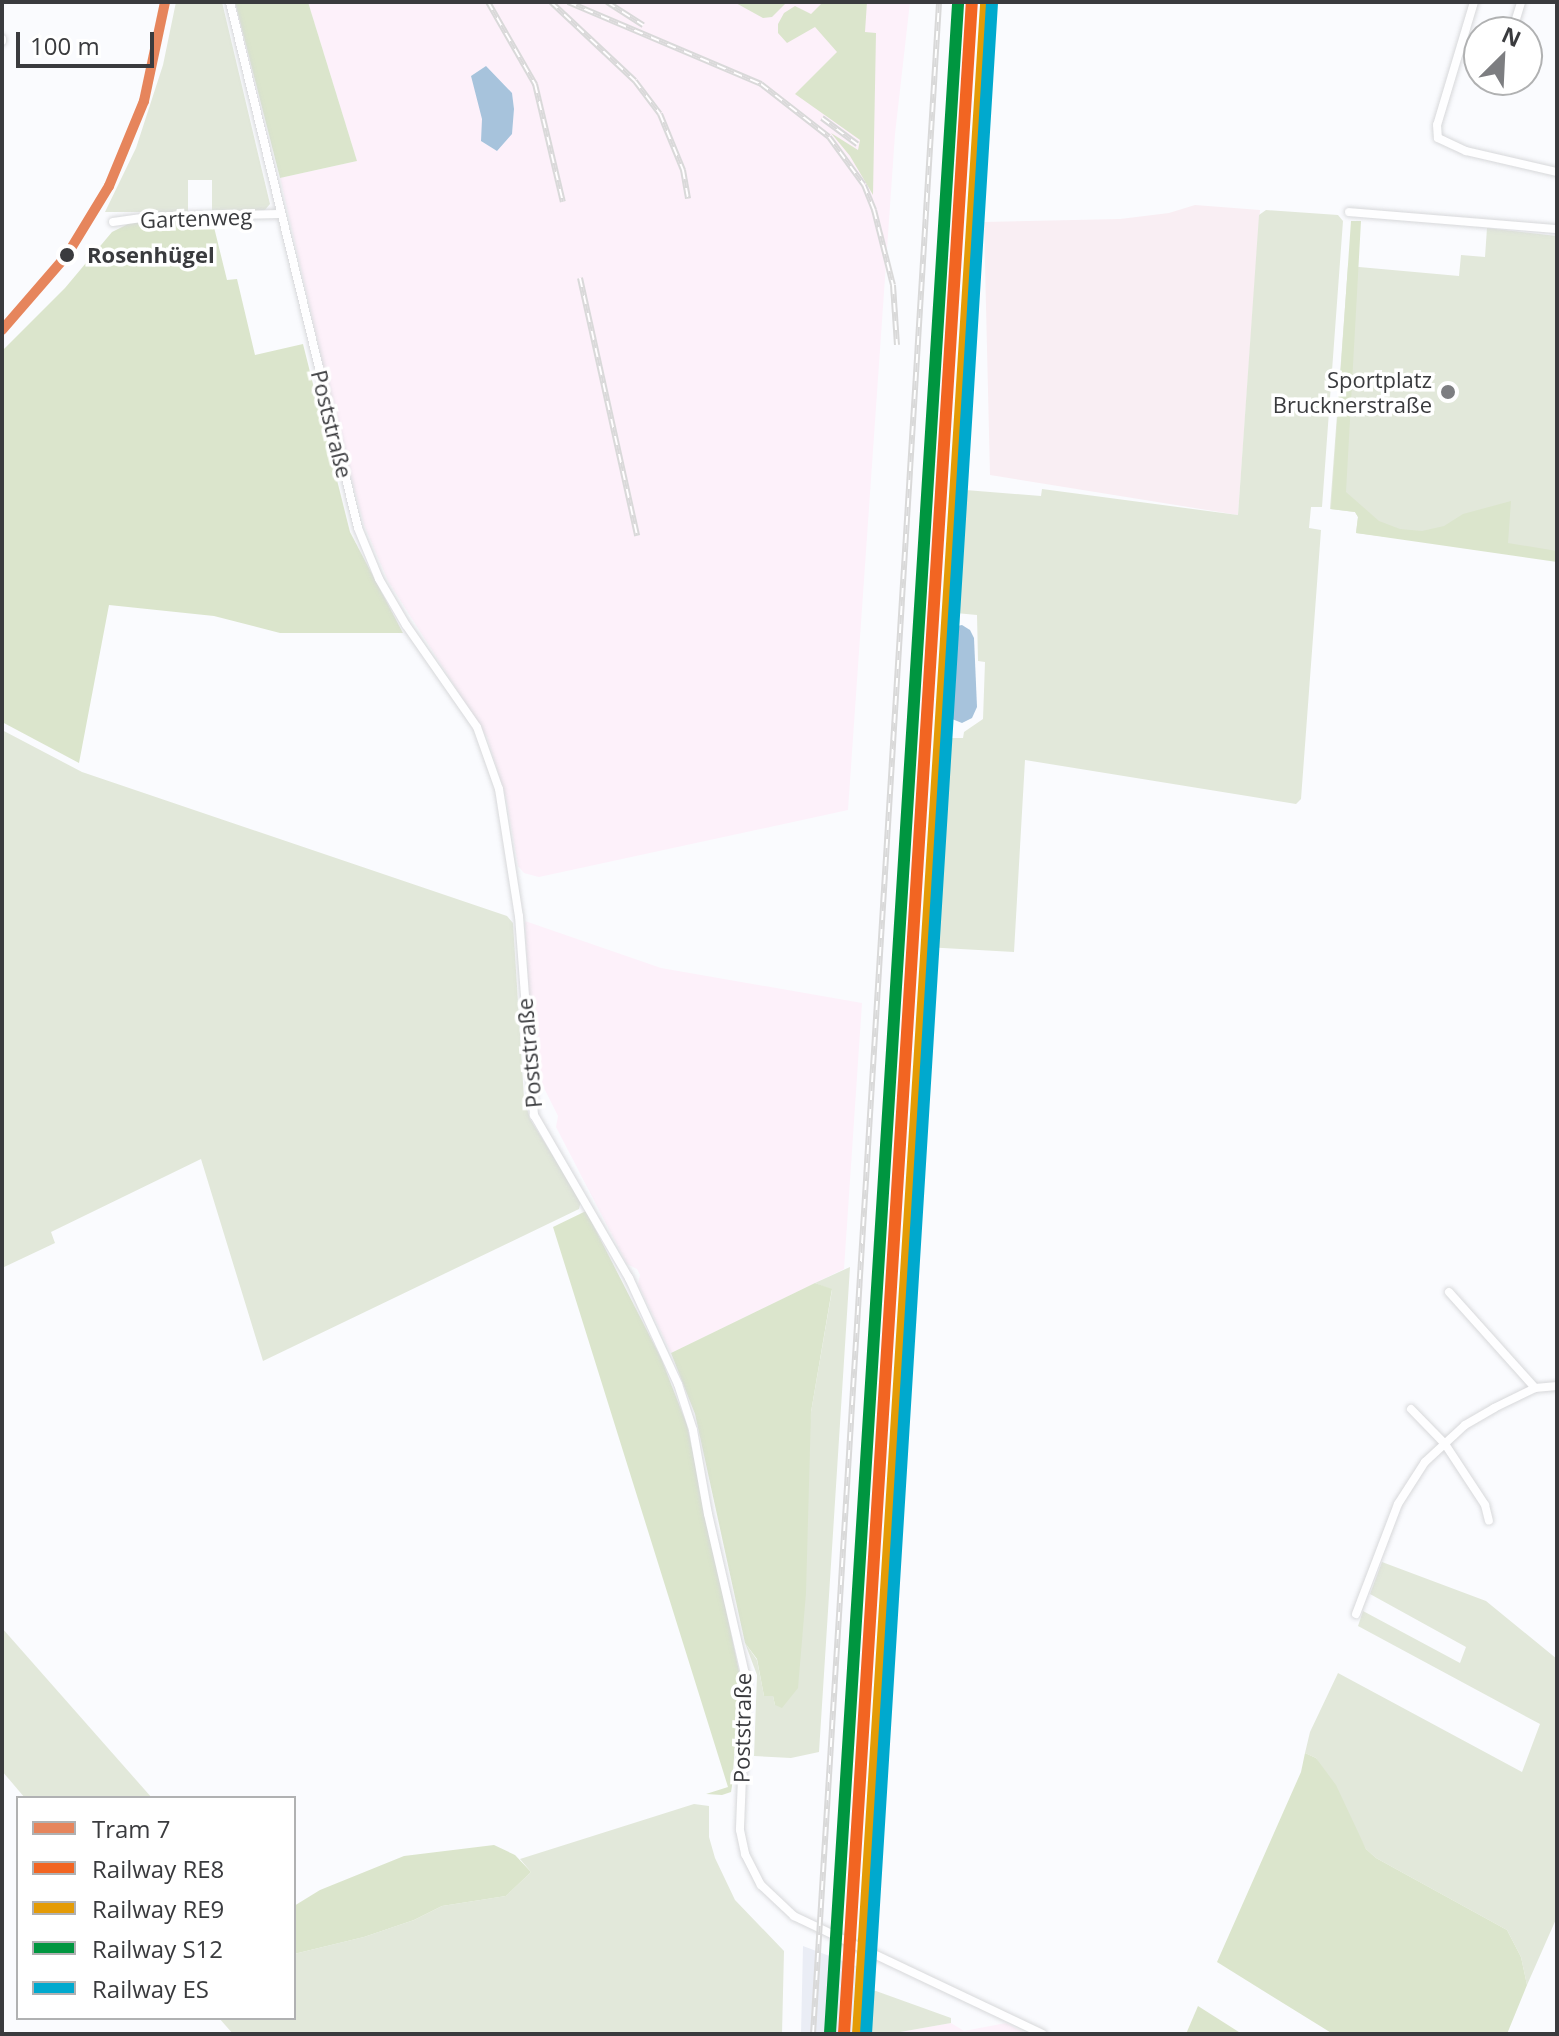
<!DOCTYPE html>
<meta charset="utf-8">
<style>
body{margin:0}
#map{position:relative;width:1559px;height:2036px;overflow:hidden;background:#fafbfe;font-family:"Open Sans",sans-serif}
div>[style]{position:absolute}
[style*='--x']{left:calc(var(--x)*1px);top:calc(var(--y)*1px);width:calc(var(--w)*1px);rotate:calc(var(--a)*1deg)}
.commercial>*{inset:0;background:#f9eef3}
.industrial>*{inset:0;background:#fdf1fa}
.built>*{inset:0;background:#eaedf5}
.green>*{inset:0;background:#e2e8da}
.forest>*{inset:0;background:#dbe5cc}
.water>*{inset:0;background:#a7c3dc}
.roads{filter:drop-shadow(0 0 2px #d7d8da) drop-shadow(0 0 2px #d7d8da)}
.street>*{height:8px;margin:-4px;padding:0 4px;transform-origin:4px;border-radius:4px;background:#fefeff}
.rail>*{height:6px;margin-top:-3px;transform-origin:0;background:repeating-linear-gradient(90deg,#fff 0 9px,#d9d9d9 0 18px);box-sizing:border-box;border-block:2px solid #d9d9d9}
.rail-1>*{height:12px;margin:-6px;padding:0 6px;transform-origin:6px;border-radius:6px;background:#f26522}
.rail-2>*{height:12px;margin:-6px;padding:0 6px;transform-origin:6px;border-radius:6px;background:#e49b06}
.rail-3>*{height:12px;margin:-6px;padding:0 6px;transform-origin:6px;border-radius:6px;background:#009640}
.rail-4>*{height:12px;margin:-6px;padding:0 6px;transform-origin:6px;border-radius:6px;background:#00a9ce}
.tram-1>*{height:10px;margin:-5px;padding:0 5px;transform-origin:5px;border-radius:5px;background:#e6855c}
.dots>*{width:22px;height:22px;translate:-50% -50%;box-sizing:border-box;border:4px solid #fff;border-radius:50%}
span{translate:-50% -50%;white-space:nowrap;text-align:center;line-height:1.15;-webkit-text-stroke:7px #fff;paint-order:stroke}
.street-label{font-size:22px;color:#3a3b3e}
.stop-label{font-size:22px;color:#3a3b3e;font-weight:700}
.left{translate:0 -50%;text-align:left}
.poi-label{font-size:22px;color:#3a3b3e}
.right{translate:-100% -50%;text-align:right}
.frame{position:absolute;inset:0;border:4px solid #3a3b3e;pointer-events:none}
.legend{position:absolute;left:16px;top:1796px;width:280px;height:224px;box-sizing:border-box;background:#fff;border:2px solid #b0b1b2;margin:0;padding:10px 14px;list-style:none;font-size:24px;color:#3a3b3e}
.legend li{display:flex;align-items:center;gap:16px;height:40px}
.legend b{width:40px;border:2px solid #b0b1b2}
.north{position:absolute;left:1463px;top:16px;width:80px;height:80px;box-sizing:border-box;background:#fff;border:2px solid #b0b1b2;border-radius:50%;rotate:24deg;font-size:22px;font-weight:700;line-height:32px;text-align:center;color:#3a3b3e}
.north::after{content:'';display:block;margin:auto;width:28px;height:36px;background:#7d7e81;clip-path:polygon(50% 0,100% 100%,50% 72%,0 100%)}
.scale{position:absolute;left:16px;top:32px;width:138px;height:36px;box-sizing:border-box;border:4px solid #3a3b3e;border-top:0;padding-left:10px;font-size:24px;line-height:28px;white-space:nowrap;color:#3a3b3e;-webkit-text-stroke:6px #fff;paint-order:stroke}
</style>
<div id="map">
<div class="commercial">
<div style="clip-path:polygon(1195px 205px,1260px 210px,1238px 515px,990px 475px,984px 222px,1120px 219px,1169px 213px)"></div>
</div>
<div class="industrial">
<div style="clip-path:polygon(evenodd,308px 2px,910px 2px,895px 134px,848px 810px,539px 877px,524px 873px,518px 866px,506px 797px,487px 737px,388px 581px,364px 525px,335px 416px,280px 178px,357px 161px,308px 2px,486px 66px,512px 93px,514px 109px,512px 134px,497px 151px,481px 141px,483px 119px,471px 76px,486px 66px)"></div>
<div style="clip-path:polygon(525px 921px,661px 968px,862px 1003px,844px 1269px,671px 1353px,638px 1284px,640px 1275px,637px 1269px,627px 1264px,556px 1127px,558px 1116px,533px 1066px)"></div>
<div style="clip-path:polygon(951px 2023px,964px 2031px,1006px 2023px,1027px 2034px,889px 2034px)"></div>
</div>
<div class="built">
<div style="clip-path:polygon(803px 1946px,856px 1966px,852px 2034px,801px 2034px)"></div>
</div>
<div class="green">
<div style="clip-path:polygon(176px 2px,222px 2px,270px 204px,264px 211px,212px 212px,212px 180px,188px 180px,188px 212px,105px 212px,136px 148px,163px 65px)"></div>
<div style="clip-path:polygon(1266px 210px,1338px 215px,1343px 221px,1322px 507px,1311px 507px,1309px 528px,1321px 530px,1301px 799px,1296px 804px,1025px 760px,1014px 952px,925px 947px,936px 753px,948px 738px,963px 738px,964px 732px,983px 719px,985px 662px,978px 661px,977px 615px,945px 612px,953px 489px,1041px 496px,1042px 489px,1238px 515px,1259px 215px)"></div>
<div style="clip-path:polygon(1487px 228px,1557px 236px,1557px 558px,1356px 533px,1358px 517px,1355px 512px,1330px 509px,1348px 266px,1459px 276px,1461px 255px,1485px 257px)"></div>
<div style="clip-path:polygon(2px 730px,82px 772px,507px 916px,513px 923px,524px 1098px,530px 1119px,581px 1201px,579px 1209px,263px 1361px,201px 1159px,51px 1232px,55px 1243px,2px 1268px)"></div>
<div style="clip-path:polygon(850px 1267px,819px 1752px,791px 1758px,754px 1756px,757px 1675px,745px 1643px,757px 1660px,764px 1696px,773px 1696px,775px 1705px,811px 1412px,832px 1290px,815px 1283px)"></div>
<div style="clip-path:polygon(1382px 1562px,1486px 1601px,1557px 1659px,1557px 1917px,1527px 1985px,1521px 1957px,1507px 1930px,1376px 1858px,1366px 1849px,1316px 1758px,1305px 1753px,1310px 1732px,1338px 1673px,1522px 1772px,1540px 1724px,1358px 1626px,1363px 1611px,1460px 1663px,1466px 1647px,1370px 1594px)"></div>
<div style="clip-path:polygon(2px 1628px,152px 1798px,25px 1798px,2px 1771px)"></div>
<div style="clip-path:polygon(694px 1804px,709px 1806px,709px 1837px,715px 1858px,735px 1900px,784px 1951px,782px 2034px,233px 2034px,219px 2018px,294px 2018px,294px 1954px,364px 1937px,414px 1920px,442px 1906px,506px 1896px,531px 1872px,520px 1859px)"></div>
<div style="clip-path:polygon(876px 1991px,951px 2018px,951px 2023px,889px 2034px,858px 2034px,862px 1999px,867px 1992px)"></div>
</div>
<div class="forest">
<div style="clip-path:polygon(235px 2px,308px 2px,357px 161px,280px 178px)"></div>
<div style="clip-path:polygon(734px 2px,787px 2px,772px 17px,763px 18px)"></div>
<div style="clip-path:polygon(823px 2px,867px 2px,865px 32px,876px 33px,873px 195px,850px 156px,831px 133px,858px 150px,860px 140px,795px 94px,837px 52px,815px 27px,787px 43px,778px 33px,778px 24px,784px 13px,795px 6px,811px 14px)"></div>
<div style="clip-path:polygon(212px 219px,227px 280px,237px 279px,255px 355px,303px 344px,350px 532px,403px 633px,280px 633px,214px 616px,109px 605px,79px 763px,2px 722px,2px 351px,65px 288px,112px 232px,130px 223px)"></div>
<div style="clip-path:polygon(1351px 221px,1361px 221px,1346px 492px,1379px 521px,1400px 529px,1422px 531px,1444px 526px,1463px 514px,1511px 501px,1508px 543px,1557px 551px,1557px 562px,1356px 533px,1358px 517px,1355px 512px,1331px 509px)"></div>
<div style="clip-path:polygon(586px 1211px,661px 1358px,687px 1425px,740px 1676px,732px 1786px,731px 1792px,722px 1795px,706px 1794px,728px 1787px,553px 1227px)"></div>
<div style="clip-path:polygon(815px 1283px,832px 1289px,811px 1412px,806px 1593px,798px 1688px,782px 1708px,775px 1705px,773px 1696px,764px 1696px,757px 1659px,745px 1643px,695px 1414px,671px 1353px)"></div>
<div style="clip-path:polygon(1305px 1753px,1316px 1758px,1336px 1785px,1366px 1849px,1376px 1858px,1507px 1930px,1521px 1957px,1527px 1985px,1507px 2034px,1333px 2034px,1217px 1962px,1301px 1772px)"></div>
<div style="clip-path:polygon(494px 1845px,515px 1855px,531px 1872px,506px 1896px,442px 1906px,414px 1920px,364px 1937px,294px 1954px,294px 1906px,320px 1890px,404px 1856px)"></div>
<div style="clip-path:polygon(1198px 2006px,1242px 2034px,1186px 2034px)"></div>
</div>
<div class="water">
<div style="clip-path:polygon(486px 66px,512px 93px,514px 109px,512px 134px,497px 151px,481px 141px,482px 119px,471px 76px)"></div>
<div style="clip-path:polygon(962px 625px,970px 630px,974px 638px,977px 707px,972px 718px,962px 723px,947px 717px,943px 706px,946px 633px,952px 627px)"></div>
</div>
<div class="roads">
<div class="street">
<div style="--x:230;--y:2;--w:541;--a:76.32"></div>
<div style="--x:358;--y:528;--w:55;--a:67.6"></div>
<div style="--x:379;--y:579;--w:53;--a:59.6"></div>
<div style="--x:406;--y:625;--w:124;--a:55.2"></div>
<div style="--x:477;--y:727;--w:66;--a:70.5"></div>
<div style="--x:499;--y:789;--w:129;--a:81.1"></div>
<div style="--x:519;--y:916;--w:200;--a:85.7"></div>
<div style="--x:534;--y:1115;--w:189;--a:59.8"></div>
<div style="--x:629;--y:1278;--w:117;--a:65.2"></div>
<div style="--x:678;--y:1384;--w:48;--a:71.9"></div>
<div style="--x:693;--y:1430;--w:85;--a:79.9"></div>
<div style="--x:708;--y:1514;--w:168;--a:77"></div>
<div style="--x:746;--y:1678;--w:152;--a:92.3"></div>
<div style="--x:740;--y:1830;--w:25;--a:78"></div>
<div style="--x:745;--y:1854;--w:35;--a:63"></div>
<div style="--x:761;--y:1885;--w:45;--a:43.2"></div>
<div style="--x:794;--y:1916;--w:275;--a:25.4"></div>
<div style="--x:1474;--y:2;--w:128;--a:106.7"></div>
<div style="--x:1437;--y:125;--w:13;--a:86"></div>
<div style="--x:1438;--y:138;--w:31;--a:25"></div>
<div style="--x:1466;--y:151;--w:93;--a:13"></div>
<div style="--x:1512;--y:32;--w:31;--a:-73"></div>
<div style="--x:2;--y:41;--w:2;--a:-90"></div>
<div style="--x:1349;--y:212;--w:209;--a:4.7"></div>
<div style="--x:113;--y:222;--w:34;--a:-8"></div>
<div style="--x:147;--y:217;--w:133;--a:-1.3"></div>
<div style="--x:1449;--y:1292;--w:129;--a:48.1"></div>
<div style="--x:1411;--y:1409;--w:49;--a:45.8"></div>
<div style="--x:1445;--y:1444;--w:73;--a:56.7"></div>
<div style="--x:1485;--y:1505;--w:16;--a:76"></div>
<div style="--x:1356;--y:1614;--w:118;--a:-69.1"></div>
<div style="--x:1398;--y:1504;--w:50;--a:-57.3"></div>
<div style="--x:1425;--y:1462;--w:54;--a:-42.8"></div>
<div style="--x:1465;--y:1425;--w:34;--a:-30"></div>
<div style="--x:1494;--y:1408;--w:46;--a:-26"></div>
<div style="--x:1535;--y:1388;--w:22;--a:-5"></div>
</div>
</div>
<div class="rail">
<div style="--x:488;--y:2;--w:95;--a:60.2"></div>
<div style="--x:535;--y:84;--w:121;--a:76.7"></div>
<div style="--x:551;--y:2;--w:115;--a:43.2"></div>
<div style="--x:635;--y:81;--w:41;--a:52.9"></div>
<div style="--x:660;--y:114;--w:61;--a:67.7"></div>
<div style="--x:683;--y:170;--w:29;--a:80"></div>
<div style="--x:568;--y:2;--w:210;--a:23"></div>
<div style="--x:761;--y:84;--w:86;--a:37.9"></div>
<div style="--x:829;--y:137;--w:59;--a:53.9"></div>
<div style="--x:864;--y:185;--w:27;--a:68"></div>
<div style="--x:874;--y:210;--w:77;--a:75.8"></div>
<div style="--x:893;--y:285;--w:60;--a:86.2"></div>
<div style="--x:607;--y:2;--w:43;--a:32.6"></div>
<div style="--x:822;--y:118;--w:44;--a:36.6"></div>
<div style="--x:580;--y:278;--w:264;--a:77.5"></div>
<div style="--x:813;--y:2034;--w:2036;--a:-86.45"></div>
</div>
<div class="rail-1">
<div style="--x:844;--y:2034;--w:2036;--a:-86.4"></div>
</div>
<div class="rail-2">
<div style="--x:858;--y:2034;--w:2035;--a:-86.39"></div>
</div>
<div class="rail-3">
<div style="--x:830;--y:2033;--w:2035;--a:-86.39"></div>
</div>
<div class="rail-4">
<div style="--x:866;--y:2034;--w:2034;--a:-86.45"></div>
</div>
<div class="tram-1">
<div style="--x:2;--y:330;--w:99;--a:-49.1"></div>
<div style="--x:67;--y:255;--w:81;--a:-58.7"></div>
<div style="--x:109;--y:186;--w:92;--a:-67.6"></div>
<div style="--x:144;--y:101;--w:101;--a:-78"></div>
</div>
<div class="dots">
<div style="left:67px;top:255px;background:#3a3b3e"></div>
<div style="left:1448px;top:392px;background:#7d7e81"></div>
</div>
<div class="street-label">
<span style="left:196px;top:218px;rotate:-2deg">Gartenweg</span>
<span style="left:332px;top:424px;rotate:76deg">Poststraße</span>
<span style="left:529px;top:1053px;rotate:-95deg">Poststraße</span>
<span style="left:742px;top:1728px;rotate:-89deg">Poststraße</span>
</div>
<div class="stop-label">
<span class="left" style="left:87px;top:255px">Rosenhügel</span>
</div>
<div class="poi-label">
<span class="right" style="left:1432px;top:392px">Sportplatz<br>Brucknerstraße</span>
</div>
<div class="frame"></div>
<ul class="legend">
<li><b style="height:10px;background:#e6855c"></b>Tram 7</li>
<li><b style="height:10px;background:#f26522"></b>Railway RE8</li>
<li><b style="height:10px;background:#e49b06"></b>Railway RE9</li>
<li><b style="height:10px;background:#009640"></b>Railway S12</li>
<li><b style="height:10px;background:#00a9ce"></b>Railway ES</li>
</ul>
<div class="north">N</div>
<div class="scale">100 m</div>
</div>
